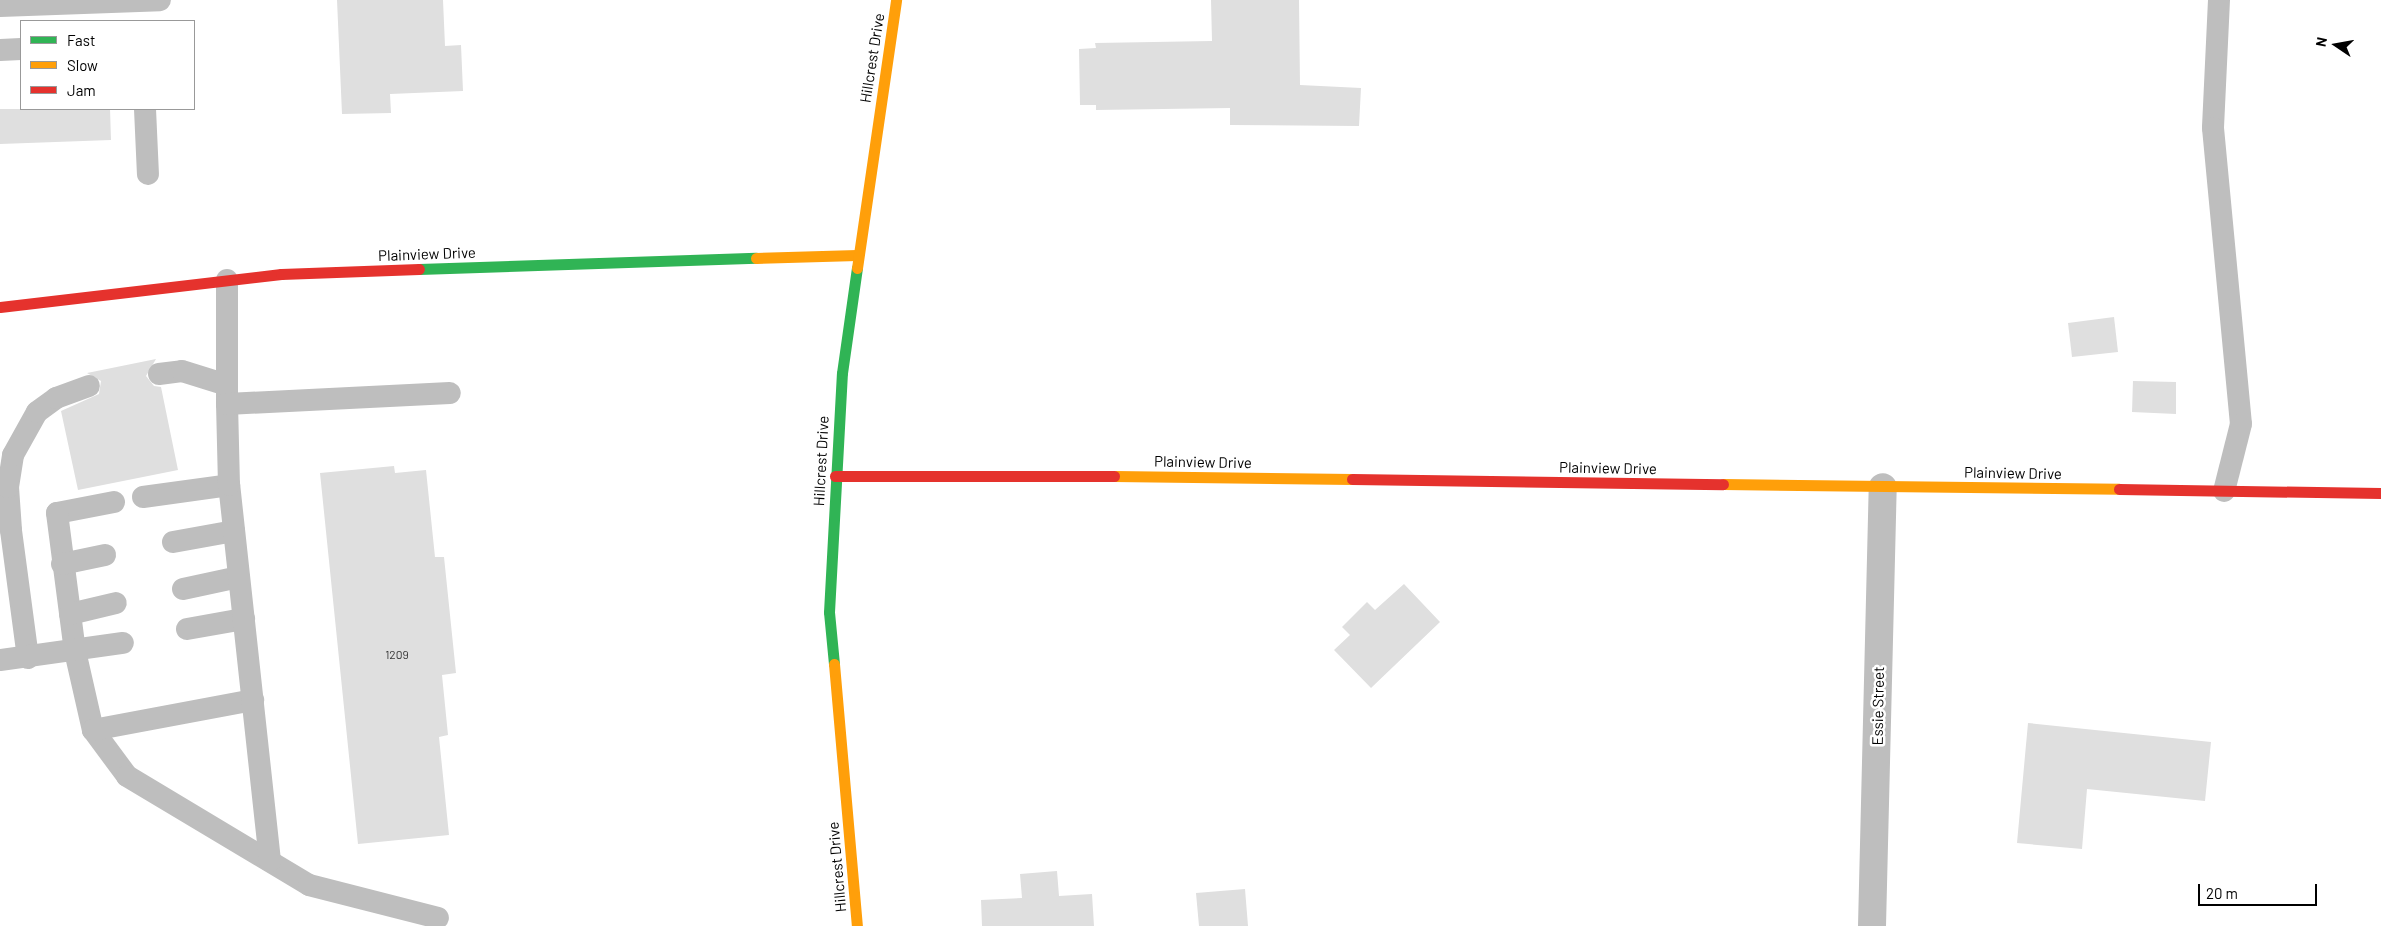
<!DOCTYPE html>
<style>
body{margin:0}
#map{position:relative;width:2381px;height:926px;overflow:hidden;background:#fff;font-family:Barlow,sans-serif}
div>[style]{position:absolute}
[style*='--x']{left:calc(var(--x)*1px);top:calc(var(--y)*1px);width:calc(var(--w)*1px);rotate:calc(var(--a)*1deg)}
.building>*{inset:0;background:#dfdfdf}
.lane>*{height:22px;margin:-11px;padding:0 11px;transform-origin:11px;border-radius:11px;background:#bebebe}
.street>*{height:28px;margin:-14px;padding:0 14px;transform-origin:14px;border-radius:14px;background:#bebebe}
.fast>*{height:11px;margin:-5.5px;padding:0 5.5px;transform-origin:5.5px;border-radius:5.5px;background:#30b455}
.slow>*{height:11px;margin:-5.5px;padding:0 5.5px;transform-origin:5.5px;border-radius:5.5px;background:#ff9f0a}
.jam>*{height:11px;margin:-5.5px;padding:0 5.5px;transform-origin:5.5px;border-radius:5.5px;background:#e5322d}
span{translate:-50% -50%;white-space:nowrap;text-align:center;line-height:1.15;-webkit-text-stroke:5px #fff;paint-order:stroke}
.number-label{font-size:12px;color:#383838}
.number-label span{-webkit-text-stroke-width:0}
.street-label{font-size:15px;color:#000}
.legend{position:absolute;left:20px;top:20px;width:175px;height:90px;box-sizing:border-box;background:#fff;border:1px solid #999;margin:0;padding:6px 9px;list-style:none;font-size:15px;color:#000}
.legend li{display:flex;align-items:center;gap:10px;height:25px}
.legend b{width:25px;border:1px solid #999}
.north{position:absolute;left:2311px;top:20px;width:50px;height:50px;-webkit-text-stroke:4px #fff;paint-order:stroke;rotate:282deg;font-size:14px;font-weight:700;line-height:20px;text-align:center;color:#000}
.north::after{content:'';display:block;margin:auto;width:18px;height:22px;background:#000;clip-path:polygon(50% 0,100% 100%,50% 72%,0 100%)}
.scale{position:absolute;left:2198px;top:884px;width:119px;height:22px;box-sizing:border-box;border:2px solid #000;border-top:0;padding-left:6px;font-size:15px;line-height:18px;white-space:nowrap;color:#000;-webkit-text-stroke:4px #fff;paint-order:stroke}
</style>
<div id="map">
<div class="building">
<div style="clip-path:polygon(337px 0,443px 0,445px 46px,461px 45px,463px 91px,390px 94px,391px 113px,342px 114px)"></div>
<div style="clip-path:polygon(1211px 0,1299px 0,1300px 85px,1361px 88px,1359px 126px,1230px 125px,1230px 108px,1096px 110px,1096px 105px,1080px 105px,1079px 49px,1096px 48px,1095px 43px,1212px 41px)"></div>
<div style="clip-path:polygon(0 109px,110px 109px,111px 140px,0 144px)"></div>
<div style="clip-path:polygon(2114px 317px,2118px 352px,2072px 357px,2068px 323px)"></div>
<div style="clip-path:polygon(156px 359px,146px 376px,154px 386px,161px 387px,178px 470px,78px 490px,61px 411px,99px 394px,101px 381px,87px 373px)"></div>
<div style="clip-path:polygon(2133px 381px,2176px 382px,2176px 414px,2132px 412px)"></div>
<div style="clip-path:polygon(394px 466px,395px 473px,426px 470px,435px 557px,444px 557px,456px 673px,442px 675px,448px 735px,439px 737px,449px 835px,358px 844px,320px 473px)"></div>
<div style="clip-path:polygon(1404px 584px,1440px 622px,1371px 688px,1334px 650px,1350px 635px,1342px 627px,1367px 602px,1375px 610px)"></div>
<div style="clip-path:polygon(2028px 723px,2211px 742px,2205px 801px,2087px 789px,2082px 849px,2017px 843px)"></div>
<div style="clip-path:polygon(1057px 871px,1059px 896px,1092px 894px,1094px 926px,982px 926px,981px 900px,1022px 898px,1020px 874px)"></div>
<div style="clip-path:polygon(1245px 889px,1248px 926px,1199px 926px,1196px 893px)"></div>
</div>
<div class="lane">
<div style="--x:2219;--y:0;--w:128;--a:92.7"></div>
<div style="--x:2213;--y:128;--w:297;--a:84.6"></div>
<div style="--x:2241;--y:424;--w:69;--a:104.2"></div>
<div style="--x:0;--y:6;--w:160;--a:-2.1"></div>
<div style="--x:0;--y:50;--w:21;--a:-3"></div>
<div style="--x:145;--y:109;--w:65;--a:87.4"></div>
<div style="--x:159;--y:374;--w:23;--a:-7"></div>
<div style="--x:182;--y:371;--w:47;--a:17.3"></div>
<div style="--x:227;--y:404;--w:124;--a:-90"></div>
<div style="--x:143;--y:497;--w:87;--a:-7.9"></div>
<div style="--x:114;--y:502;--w:58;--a:169.1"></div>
<div style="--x:57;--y:513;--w:139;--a:82.6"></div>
<div style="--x:75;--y:651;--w:81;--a:77.2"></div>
<div style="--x:93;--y:730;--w:57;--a:53.5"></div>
<div style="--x:127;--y:776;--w:212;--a:30.9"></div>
<div style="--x:309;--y:885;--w:133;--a:14.3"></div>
<div style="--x:173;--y:542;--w:62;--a:-10.2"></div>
<div style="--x:62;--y:564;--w:44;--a:-11.8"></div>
<div style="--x:183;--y:589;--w:57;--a:-12.1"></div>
<div style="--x:70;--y:614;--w:47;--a:-13.4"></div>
<div style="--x:187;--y:629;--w:58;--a:-10"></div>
<div style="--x:28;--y:658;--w:129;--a:-97.6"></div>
<div style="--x:11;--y:530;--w:43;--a:-94"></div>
<div style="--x:8;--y:487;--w:32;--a:-81"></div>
<div style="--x:13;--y:455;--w:49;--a:-60.8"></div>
<div style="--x:37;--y:412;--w:24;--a:-36"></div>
<div style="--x:56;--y:398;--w:35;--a:-20"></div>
<div style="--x:0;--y:660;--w:124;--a:-7.9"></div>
<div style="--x:93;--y:730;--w:163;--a:-10.6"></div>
<div style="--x:270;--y:861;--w:378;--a:-96.2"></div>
<div style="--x:229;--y:485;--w:81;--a:-91.4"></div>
<div style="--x:227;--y:404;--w:223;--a:-2.8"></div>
</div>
<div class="street">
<div style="--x:1872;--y:926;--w:439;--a:-88.6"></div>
</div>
<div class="fast">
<div style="--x:419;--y:269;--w:337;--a:-1.9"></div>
<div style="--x:834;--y:664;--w:52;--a:-95.5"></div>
<div style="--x:829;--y:612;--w:239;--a:-86.9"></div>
<div style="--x:842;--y:373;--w:106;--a:-81.9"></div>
</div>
<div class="slow">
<div style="--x:756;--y:258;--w:101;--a:-1.7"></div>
<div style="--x:857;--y:268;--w:271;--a:-81.7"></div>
<div style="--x:1114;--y:476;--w:238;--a:0.7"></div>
<div style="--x:1723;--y:484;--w:396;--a:0.7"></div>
<div style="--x:834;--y:664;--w:263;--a:85"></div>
</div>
<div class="jam">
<div style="--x:0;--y:307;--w:283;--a:-6.7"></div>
<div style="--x:281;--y:274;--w:138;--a:-2.1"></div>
<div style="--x:835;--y:476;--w:279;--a:0"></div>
<div style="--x:1352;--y:479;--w:371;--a:0.8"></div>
<div style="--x:2119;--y:489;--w:262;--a:0.9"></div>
</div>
<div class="number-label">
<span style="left:397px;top:655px">1209</span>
</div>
<div class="street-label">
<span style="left:872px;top:58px;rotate:-81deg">Hillcrest Drive</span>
<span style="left:427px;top:254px;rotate:-2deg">Plainview Drive</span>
<span style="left:821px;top:461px;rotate:-87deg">Hillcrest Drive</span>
<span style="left:1203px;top:462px;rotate:1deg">Plainview Drive</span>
<span style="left:1608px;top:468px;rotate:1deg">Plainview Drive</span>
<span style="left:2013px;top:473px;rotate:1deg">Plainview Drive</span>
<span style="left:1878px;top:706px;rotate:-89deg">Essie Street</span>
<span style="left:837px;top:867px;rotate:-95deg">Hillcrest Drive</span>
</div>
<ul class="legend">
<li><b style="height:6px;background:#30b455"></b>Fast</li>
<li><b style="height:6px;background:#ff9f0a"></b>Slow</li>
<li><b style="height:6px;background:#e5322d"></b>Jam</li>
</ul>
<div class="north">N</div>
<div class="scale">20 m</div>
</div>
